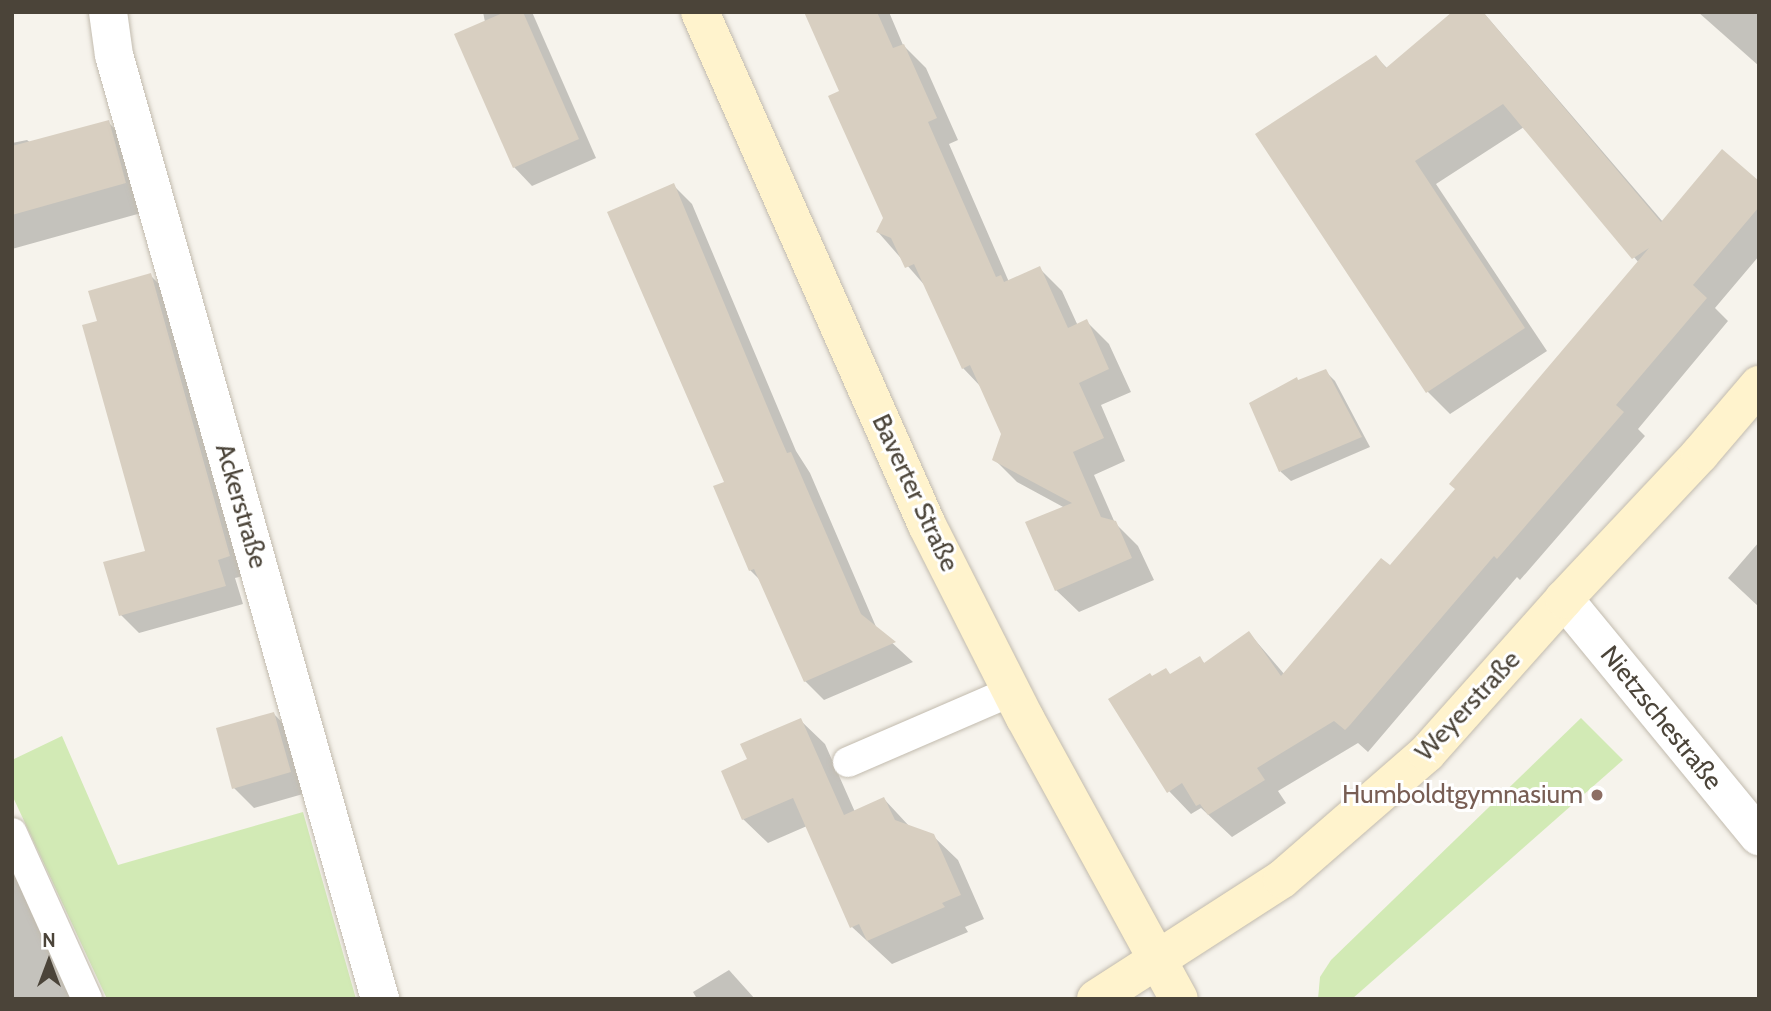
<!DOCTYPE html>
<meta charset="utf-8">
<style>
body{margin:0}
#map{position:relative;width:1771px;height:1011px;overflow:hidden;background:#f6f3ec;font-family:Cabin,sans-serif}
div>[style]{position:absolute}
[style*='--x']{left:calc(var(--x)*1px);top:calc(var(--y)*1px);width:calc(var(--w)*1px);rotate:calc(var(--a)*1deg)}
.green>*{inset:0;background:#d2eab5}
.shadow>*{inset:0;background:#0003}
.building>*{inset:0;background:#d8cfc1}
.roads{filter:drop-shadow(0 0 2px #c2bbae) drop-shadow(0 0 2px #c2bbae)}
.lane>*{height:30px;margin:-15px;padding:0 15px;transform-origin:15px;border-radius:15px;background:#fff}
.street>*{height:38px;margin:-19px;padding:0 19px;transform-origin:19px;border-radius:19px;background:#fff}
.secondary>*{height:38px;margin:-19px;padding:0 19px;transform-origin:19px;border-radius:19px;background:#fff3cd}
.dots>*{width:19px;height:19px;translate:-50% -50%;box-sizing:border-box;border:4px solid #fff;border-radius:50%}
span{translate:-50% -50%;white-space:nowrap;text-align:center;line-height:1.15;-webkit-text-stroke:6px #fff;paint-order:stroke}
.street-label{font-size:26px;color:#4b4439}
.education-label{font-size:26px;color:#785e54}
.right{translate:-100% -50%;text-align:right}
.frame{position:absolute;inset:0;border:14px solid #4b4439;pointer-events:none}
.north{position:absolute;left:14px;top:927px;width:70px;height:70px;-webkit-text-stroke:5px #fff;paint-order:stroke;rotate:0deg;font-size:19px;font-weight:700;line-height:28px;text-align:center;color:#4b4439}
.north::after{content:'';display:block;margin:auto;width:24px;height:32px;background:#4b4439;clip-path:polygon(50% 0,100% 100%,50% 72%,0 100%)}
</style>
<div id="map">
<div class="green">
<div style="clip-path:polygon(1581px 718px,1623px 760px,1352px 999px,1318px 999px,1320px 977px,1331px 960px)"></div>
<div style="clip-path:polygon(62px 736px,118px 865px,303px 812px,356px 999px,107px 999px,12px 795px,12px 760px)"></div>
</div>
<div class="shadow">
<div style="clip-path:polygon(483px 12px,532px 12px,596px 158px,532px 186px,514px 167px)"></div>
<div style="clip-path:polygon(806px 12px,889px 12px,903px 45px,926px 68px,958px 140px,949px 144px,1009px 282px,1039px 268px,1062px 291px,1078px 326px,1087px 322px,1109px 344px,1131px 392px,1101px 405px,1125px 461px,1094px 475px,1115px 523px,1138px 546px,1154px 580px,1079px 612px,1056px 590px,1065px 508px,1017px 482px,994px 459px,1003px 434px,982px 388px,963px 368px,927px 288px,878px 232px,884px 218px,841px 92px)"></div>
<div style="clip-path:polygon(1483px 12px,1663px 222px,1759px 183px,1759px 256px,1715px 308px,1728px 321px,1638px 429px,1645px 436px,1520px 580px,1517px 577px,1368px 752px,1358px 743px,1278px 791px,1286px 803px,1232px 837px,1201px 808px,1191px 814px,1169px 791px,1153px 678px,1171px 676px,1199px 658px,1205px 664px,1249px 633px,1285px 675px,1390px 567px,1457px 489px,1639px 263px,1524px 127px,1436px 184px,1547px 351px,1450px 414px,1428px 392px,1376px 57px,1388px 69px)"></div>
<div style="clip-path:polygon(1698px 12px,1759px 12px,1759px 66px)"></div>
<div style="clip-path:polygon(108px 122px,135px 149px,152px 210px,12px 249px,12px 143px,27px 140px,31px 143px)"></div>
<div style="clip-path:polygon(673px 185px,692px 204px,796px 451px,810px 473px,877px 629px,913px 662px,824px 700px,805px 681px,761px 581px,750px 570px,726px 483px)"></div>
<div style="clip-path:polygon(150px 275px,169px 294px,247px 575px,235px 578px,243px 604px,139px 633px,121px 615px,147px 552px,99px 322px)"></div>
<div style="clip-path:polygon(1325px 371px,1335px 381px,1370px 447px,1291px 481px,1281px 472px,1251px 404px)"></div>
<div style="clip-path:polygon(1759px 542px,1759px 607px,1728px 578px)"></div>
<div style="clip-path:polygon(274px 714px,293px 734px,310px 792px,254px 808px,234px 788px)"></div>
<div style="clip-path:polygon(800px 720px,825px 744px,855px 812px,884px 799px,910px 827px,933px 836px,958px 860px,984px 919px,965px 927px,968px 932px,892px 964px,852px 927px,807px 826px,768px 843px,743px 819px,749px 760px)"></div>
<div style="clip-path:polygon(12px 870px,73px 999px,12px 999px)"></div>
<div style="clip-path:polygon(729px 970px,755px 999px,697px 999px,693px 992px)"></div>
</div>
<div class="building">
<div style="clip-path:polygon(505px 12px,523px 12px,579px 139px,513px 168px,454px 34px)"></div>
<div style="clip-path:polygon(804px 12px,877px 12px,893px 48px,904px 44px,937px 118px,928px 122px,996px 277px,1001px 275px,1004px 282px,1040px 266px,1068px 328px,1087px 319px,1109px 369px,1079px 383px,1104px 438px,1073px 452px,1101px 517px,1116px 521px,1132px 558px,1055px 591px,1025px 522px,1072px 503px,992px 460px,1001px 434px,970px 365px,962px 369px,914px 264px,905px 268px,891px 238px,876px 232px,883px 218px,828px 96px,839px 91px)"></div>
<div style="clip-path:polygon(1452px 12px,1483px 12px,1661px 222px,1722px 149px,1759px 181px,1759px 207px,1693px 285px,1707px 298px,1616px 405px,1624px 412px,1497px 559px,1494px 556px,1350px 725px,1345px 730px,1334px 721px,1257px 768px,1265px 780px,1208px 815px,1200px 804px,1196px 806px,1182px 783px,1167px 793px,1108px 699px,1150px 673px,1152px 676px,1166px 668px,1170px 674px,1200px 656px,1204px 663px,1249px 631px,1281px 676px,1381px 558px,1390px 565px,1455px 489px,1449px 484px,1649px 248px,1632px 259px,1503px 104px,1415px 161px,1525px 328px,1426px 393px,1255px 134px,1376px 55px,1386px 68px)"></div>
<div style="clip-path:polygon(109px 120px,126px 183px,12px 215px,12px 146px)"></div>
<div style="clip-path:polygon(674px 183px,777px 430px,787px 453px,791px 452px,861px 614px,896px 642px,804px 682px,754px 569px,749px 571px,713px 486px,724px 482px,607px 212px)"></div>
<div style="clip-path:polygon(151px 273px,230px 556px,218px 560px,226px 586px,119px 616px,103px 562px,145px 551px,82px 325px,97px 321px,88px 291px)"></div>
<div style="clip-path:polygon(1326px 369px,1362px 437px,1279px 472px,1249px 403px,1297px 377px,1298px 380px)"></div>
<div style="clip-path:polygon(274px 712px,291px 772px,232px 789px,216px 728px)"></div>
<div style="clip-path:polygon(801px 718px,844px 815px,884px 797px,895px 820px,934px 834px,961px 895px,942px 903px,945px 907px,867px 941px,859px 924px,850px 928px,793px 798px,742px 820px,721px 771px,747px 759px,740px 744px)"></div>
</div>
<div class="roads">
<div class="lane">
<div style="--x:848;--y:762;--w:179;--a:-23.4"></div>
<div style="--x:12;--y:833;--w:182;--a:65.7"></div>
</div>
<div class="street">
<div style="--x:108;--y:12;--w:43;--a:82.1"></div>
<div style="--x:114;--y:55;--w:981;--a:74.26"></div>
<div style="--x:1564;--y:599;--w:307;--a:50.6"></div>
</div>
<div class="secondary">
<div style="--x:700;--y:12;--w:561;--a:66.13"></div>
<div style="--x:927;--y:525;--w:216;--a:63.1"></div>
<div style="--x:1025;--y:718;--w:320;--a:61.3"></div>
<div style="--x:1096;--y:999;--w:221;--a:-32.8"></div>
<div style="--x:1282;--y:879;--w:192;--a:-41"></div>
<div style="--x:1427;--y:753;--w:206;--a:-48.3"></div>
<div style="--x:1564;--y:599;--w:199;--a:-46.8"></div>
<div style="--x:1700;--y:454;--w:91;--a:-49.5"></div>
</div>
</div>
<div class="dots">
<div style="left:1597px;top:795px;background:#8d6e63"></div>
</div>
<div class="street-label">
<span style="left:915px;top:493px;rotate:65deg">Baverter Straße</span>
<span style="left:241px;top:506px;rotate:74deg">Ackerstraße</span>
<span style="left:1468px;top:706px;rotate:-47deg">Weyerstraße</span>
<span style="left:1661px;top:718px;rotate:51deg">Nietzschestraße</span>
</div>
<div class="education-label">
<span class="right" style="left:1583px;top:795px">Humboldtgymnasium</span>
</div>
<div class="frame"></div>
<div class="north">N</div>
</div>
